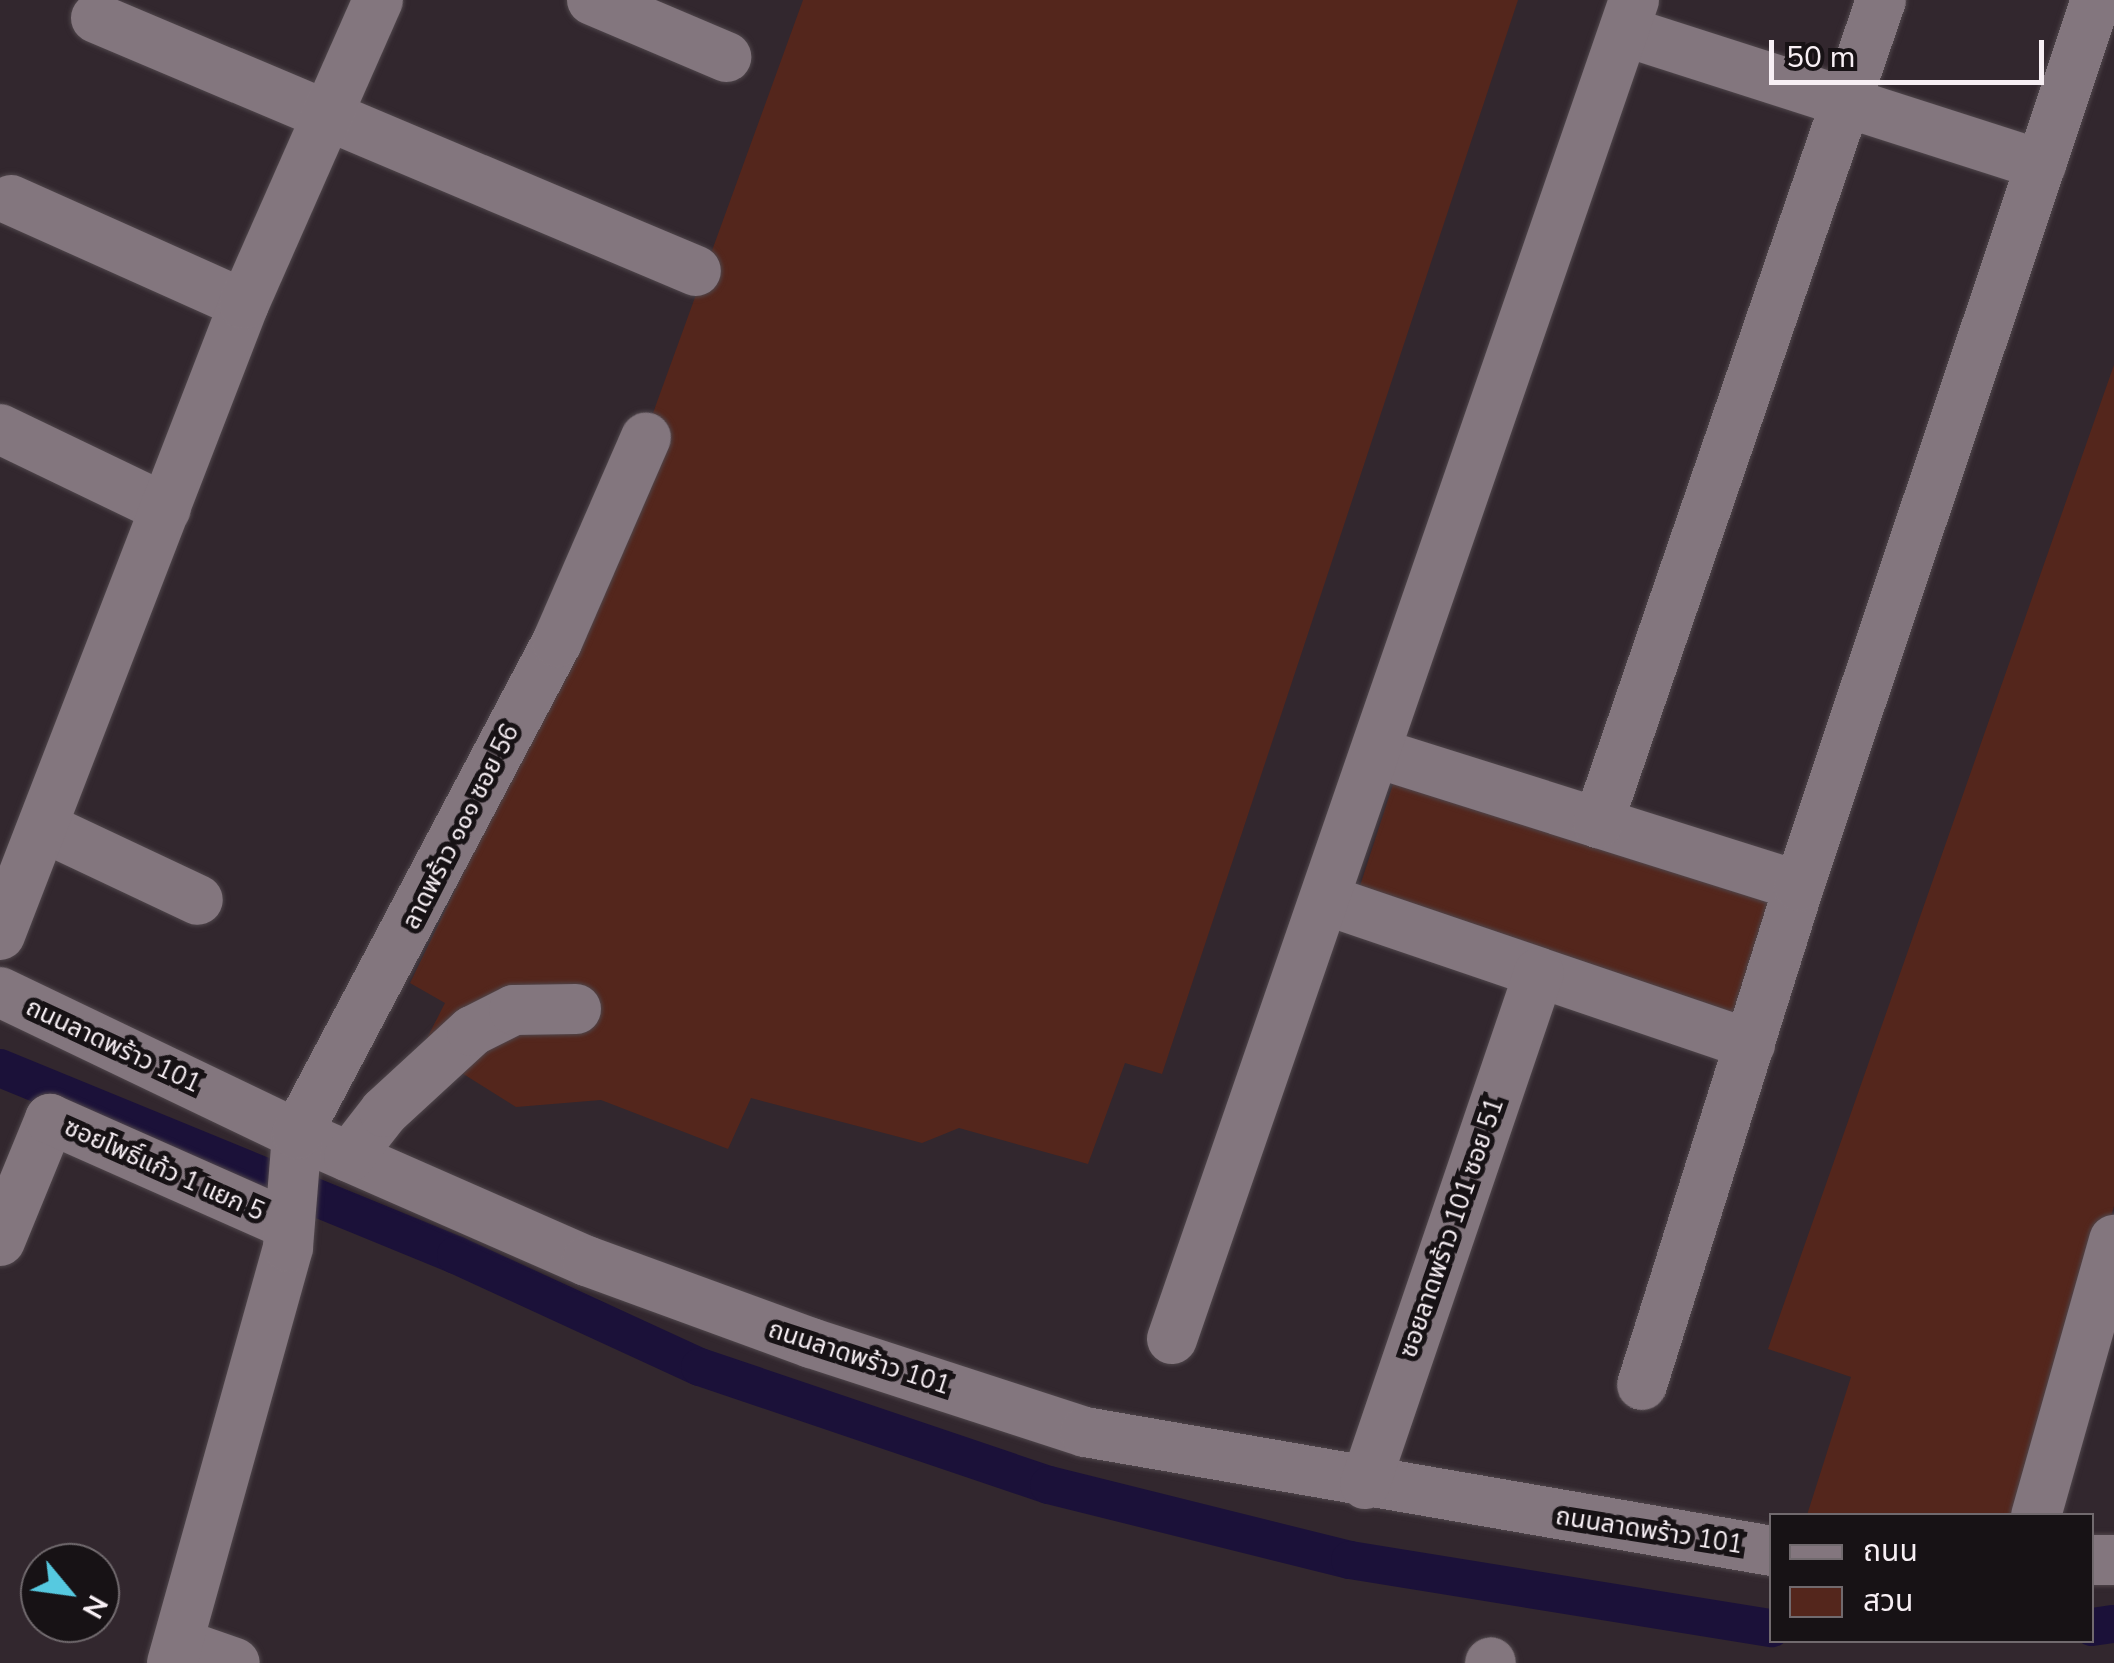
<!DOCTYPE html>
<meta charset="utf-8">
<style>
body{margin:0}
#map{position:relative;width:2114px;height:1663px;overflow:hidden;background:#32272e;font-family:"Nunito Sans","Noto Sans Thai",sans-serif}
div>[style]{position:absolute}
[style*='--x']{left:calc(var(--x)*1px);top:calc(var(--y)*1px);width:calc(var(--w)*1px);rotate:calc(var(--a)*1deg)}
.green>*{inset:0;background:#54261c}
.canal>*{height:38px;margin:-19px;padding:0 19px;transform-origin:19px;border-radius:19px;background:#1b1139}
.roads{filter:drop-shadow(0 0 2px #4f464b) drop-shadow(0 0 2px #4f464b)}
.minor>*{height:50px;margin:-25px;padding:0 25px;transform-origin:25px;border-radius:25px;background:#83767e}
span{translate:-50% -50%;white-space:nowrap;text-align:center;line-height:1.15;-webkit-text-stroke:10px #171215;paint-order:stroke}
.street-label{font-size:25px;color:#f7eff4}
.legend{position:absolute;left:1769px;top:1513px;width:325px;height:130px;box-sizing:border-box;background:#171215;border:2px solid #716a6e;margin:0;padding:12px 18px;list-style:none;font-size:30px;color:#f7eff4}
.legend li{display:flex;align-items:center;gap:20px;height:50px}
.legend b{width:50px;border:2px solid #716a6e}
.north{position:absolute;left:20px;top:1543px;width:100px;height:100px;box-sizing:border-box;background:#171215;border:2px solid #716a6e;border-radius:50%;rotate:119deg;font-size:28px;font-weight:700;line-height:40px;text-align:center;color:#f7eff4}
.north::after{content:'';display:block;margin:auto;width:35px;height:45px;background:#56c9e0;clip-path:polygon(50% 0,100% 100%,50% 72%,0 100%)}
.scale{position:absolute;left:1769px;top:40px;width:275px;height:45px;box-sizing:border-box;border:5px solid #f7eff4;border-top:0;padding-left:12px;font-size:30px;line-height:35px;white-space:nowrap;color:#f7eff4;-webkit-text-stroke:8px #171215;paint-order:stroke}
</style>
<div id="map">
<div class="green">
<div style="clip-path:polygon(803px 0,1518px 0,1162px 1074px,1125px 1063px,1088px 1164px,959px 1128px,922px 1143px,751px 1098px,728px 1149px,601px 1100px,516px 1107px,422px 1048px,445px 1003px,410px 983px,661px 465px,653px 413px)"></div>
<div style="clip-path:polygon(2114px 365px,2114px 1206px,2027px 1515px,1807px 1515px,1851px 1377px,1768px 1349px)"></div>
<div style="clip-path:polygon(1397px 772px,1783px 899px,1742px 1025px,1356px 898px)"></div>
</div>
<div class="canal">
<div style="--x:0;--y:1068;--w:493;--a:22.3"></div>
<div style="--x:456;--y:1255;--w:268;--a:24.7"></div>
<div style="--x:700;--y:1367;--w:368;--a:18.7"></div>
<div style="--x:1049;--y:1485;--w:310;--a:14"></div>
<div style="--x:1350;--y:1560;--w:427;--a:9.2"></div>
<div style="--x:2092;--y:1627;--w:22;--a:-8"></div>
</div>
<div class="roads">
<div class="minor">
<div style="--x:592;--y:0;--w:146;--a:23"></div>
<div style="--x:96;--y:18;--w:651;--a:22.86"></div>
<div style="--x:1624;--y:31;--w:438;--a:17.8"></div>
<div style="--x:11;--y:200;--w:255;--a:24.1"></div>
<div style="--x:0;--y:429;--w:184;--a:25.7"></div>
<div style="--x:1377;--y:753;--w:442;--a:17.5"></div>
<div style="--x:1598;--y:823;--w:870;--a:-71.02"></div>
<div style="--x:43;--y:827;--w:171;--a:25.2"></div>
<div style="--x:1326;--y:900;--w:448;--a:18.8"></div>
<div style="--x:0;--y:935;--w:677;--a:-68.86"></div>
<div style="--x:244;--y:304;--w:332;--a:-66.2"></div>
<div style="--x:0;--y:992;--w:329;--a:25.6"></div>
<div style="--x:297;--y:1134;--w:317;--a:23.7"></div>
<div style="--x:587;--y:1261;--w:239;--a:20.1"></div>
<div style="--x:811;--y:1343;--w:288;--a:18"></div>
<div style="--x:1085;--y:1432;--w:697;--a:9.83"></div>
<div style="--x:349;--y:1157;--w:57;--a:-52.1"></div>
<div style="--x:384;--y:1112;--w:120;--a:-42.6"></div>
<div style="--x:472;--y:1031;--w:47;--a:-26.6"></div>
<div style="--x:514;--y:1010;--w:62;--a:-0.9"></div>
<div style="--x:0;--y:1241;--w:132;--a:-67.7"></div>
<div style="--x:50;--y:1119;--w:261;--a:23.9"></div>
<div style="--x:1172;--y:1339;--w:1416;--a:-70.96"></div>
<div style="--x:1642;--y:1385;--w:523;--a:-72.53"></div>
<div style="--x:1799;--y:886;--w:934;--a:-71.47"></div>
<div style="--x:1365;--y:1484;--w:540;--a:-71.2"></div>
<div style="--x:2036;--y:1516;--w:287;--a:-74.2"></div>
<div style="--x:2092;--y:1560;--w:22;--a:0"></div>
<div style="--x:178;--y:1643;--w:60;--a:19.3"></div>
<div style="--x:172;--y:1663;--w:432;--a:-74.4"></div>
<div style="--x:288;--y:1247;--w:113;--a:-85.4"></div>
<div style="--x:297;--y:1134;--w:556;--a:-62.15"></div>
<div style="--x:557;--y:642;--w:223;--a:-66.5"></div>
<div style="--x:1490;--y:1663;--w:1;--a:-45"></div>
</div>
</div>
<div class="street-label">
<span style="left:461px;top:827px;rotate:-63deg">ลาดพร้าว ๑๐๑ ซอย 56</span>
<span style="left:113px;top:1046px;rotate:25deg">ถนนลาดพร้าว 101</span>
<span style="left:164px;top:1170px;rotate:24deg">ซอยโพธิ์แก้ว 1 แยก 5</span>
<span style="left:1452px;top:1228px;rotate:-71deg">ซอยลาดพร้าว 101 ซอย 51</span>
<span style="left:859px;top:1358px;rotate:18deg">ถนนลาดพร้าว 101</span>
<span style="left:1649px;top:1531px;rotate:9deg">ถนนลาดพร้าว 101</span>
</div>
<ul class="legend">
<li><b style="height:12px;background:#83767e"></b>ถนน</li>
<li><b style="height:28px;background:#54261c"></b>สวน</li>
</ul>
<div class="north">N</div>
<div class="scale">50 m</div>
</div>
